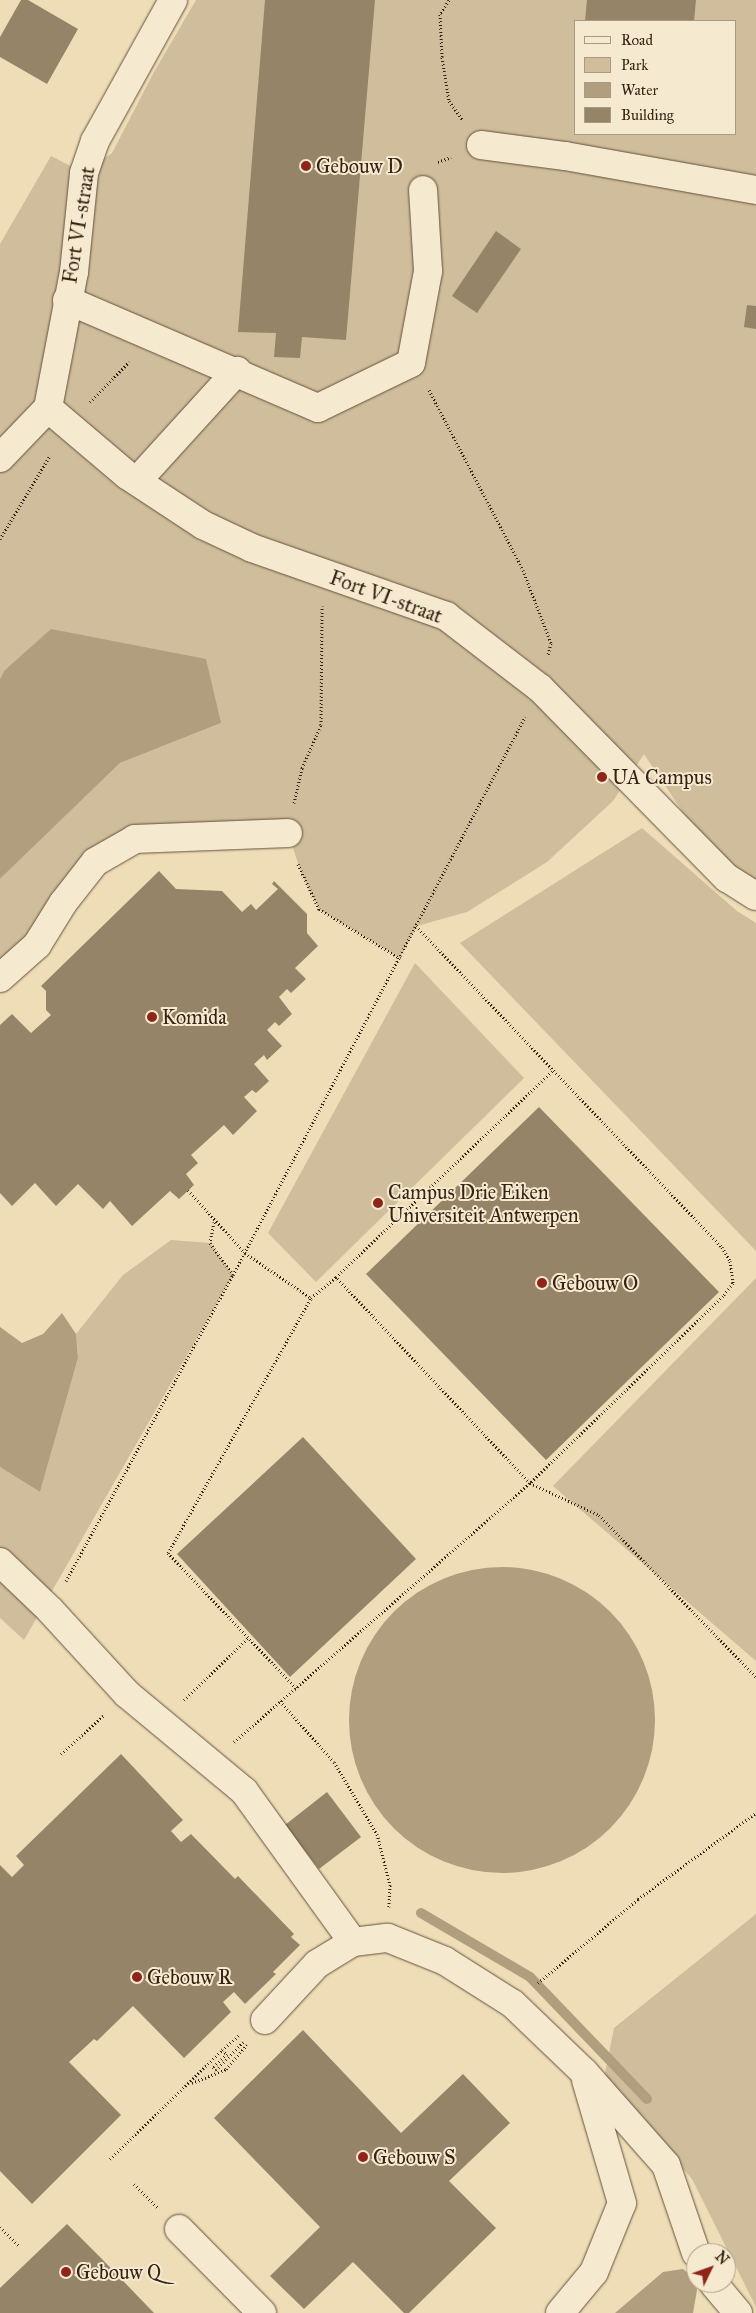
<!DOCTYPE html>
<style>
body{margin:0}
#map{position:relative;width:756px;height:2313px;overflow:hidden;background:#efddb7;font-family:"IM FELL Great Primer",serif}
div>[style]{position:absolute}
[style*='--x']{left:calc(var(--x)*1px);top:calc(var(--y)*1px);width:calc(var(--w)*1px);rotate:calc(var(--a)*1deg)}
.green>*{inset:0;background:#d0bd9b}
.water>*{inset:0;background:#b09e7f}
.round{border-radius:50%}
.stream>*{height:10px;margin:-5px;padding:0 5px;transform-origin:5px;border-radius:5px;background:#b09e7f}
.building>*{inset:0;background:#968468}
.path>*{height:3px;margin-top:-1.5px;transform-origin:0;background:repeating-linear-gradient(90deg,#362313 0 1px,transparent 0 3.5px)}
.roads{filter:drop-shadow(0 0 1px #64523c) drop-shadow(0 0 1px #64523c)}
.minor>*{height:28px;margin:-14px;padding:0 14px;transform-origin:14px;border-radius:14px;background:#f5e9d0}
.dots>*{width:14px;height:14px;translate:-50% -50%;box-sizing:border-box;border:2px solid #f5e9d0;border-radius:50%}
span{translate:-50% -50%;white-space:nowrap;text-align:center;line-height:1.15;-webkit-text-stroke:4px #f5e9d0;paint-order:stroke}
.poi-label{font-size:20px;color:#362313}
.left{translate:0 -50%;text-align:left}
.street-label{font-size:20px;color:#362313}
.legend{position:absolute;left:574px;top:20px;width:162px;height:115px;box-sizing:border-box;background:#f5e9d0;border:1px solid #a99a84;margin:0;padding:6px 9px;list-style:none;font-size:15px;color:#362313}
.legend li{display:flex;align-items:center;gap:10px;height:25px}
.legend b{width:25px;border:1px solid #a99a84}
.north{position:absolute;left:686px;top:2243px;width:50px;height:50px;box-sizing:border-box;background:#f5e9d0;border:1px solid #a99a84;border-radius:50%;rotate:48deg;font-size:14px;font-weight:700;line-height:20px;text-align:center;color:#362313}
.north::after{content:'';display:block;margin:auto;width:18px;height:22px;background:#8f2418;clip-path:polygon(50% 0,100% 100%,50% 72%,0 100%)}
</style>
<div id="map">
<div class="green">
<div style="clip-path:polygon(evenodd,196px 0,756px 0,756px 896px,727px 878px,644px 754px,613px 801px,547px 862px,467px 912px,417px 926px,400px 958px,319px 909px,302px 875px,288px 833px,136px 839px,0 978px,0 879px,120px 763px,221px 723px,4px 671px,0 679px,0 244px,51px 156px,84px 173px,112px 153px,154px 72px,196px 0,575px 21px,735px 21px,735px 134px,575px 134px,575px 21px)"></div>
<div style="clip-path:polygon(642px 828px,737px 911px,756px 923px,756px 1251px,460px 943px)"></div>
<div style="clip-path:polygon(415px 963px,524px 1078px,316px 1282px,268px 1233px)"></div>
<div style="clip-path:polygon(171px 1240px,210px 1243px,233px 1275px,24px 1640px,0 1618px,0 1467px,40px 1492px,78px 1358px,76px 1334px,123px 1275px)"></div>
<div style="clip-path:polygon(756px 1278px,756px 1661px,553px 1486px)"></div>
<div style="clip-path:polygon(756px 1914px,756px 2307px,692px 2179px,604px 2078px,614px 2028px)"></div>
</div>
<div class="water">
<div style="clip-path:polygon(51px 629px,206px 659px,221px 723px,120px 763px,0 879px,0 679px,4px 671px)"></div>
<div style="clip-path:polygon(62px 1313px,76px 1334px,78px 1358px,40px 1492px,0 1467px,0 1327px,22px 1343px,43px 1334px)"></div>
<div class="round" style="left:349px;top:1567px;width:306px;height:306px"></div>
<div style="clip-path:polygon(683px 2269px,695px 2279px,697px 2290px,693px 2313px,615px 2313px,663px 2272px)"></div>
</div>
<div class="stream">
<div style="--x:421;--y:1913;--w:126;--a:30.4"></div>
<div style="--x:530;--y:1977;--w:169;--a:46.2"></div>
</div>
<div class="building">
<div style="clip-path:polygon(21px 0,28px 0,78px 29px,47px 84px,0 57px,0 37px)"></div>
<div style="clip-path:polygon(265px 0,375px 0,346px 340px,302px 337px,300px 358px,274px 357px,276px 333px,238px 332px)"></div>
<div style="clip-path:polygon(587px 0,696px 0,694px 21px,585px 21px)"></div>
<div style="clip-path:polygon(496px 231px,521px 249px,477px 313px,452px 296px)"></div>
<div style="clip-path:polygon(747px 305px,756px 306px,756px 329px,744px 327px)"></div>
<div style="clip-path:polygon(159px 871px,176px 889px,222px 891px,242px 912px,251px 904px,256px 910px,278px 889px,272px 884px,274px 881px,307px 914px,307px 933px,318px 946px,295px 968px,306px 979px,291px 993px,287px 989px,279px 997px,292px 1014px,279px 1026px,275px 1022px,267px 1030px,282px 1046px,267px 1060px,264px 1055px,254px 1064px,269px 1081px,256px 1093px,252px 1090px,244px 1097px,257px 1111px,233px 1135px,224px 1125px,191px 1155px,198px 1163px,186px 1174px,194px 1185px,179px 1199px,170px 1191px,132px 1226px,110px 1201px,103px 1209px,78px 1184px,56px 1206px,35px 1183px,12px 1206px,0 1193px,0 1025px,12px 1014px,31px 1033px,51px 1015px,46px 1010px,46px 991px,41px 986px)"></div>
<div style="clip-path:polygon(539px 1107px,719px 1292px,546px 1460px,366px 1274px)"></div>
<div style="clip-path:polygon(303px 1437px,416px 1559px,290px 1677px,177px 1554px)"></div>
<div style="clip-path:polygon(121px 1754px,183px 1820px,171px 1831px,181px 1842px,191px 1834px,235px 1879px,238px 1876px,294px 1934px,291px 1937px,300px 1945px,273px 1972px,276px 1974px,245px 2004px,234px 1992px,223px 2002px,231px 2012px,184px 2058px,133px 2006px,97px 2041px,94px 2039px,69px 2062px,121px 2115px,32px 2204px,0 2171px,0 1865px,12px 1877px,24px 1865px,16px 1856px)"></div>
<div style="clip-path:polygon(327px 1792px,361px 1837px,319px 1869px,285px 1825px)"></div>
<div style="clip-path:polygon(303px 2030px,401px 2133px,463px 2074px,510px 2123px,449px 2181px,496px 2228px,409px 2313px,404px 2313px,353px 2262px,304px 2309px,270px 2276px,320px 2227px,214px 2118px)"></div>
<div style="clip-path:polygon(67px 2224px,99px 2256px,154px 2313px,0 2313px,0 2288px)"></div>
</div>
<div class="path">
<div style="--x:449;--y:0;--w:17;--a:123"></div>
<div style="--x:440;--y:14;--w:43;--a:87.3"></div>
<div style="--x:442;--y:57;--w:45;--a:81"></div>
<div style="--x:449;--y:101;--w:24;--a:54"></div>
<div style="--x:438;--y:162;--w:14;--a:-21"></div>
<div style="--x:429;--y:390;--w:203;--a:62.4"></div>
<div style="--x:523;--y:570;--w:78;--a:69"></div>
<div style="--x:551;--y:643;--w:12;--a:104"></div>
<div style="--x:90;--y:402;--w:56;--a:-45.7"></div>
<div style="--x:0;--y:539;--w:96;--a:-59.1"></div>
<div style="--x:294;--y:803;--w:36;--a:-77"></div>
<div style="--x:302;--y:768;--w:47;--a:-66.2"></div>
<div style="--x:321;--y:725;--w:119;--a:-89.5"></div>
<div style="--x:298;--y:864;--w:50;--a:65"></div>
<div style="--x:319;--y:909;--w:95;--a:31.2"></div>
<div style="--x:416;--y:926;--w:443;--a:46.4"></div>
<div style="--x:722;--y:1247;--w:16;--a:60"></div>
<div style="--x:730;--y:1261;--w:22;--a:82"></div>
<div style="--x:733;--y:1283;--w:16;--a:128"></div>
<div style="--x:723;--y:1296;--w:269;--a:135.9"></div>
<div style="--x:530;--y:1483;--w:283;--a:-133.3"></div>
<div style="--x:336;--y:1277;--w:300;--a:-43.6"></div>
<div style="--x:188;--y:1190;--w:85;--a:47.9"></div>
<div style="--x:245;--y:1253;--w:80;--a:34.3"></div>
<div style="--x:311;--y:1298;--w:33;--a:-40"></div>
<div style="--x:214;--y:1222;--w:21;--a:101"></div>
<div style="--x:210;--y:1243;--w:39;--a:54"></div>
<div style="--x:66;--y:1581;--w:349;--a:-61.4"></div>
<div style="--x:233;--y:1275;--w:630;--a:-62.38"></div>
<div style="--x:296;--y:1688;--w:186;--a:-133.5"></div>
<div style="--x:168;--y:1553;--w:292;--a:-60.7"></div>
<div style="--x:184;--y:1700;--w:89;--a:-44.1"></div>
<div style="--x:280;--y:1701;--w:81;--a:48.5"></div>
<div style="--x:334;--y:1762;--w:84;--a:59.2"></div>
<div style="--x:377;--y:1834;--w:53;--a:75.7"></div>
<div style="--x:390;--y:1885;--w:22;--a:93"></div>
<div style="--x:234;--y:1742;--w:393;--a:-41.2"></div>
<div style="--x:530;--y:1483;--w:76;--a:24.9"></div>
<div style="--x:599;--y:1515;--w:226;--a:45.9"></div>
<div style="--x:61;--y:1754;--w:58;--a:-42.2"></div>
<div style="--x:538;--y:1983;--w:131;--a:-40"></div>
<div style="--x:638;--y:1899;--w:146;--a:-36.1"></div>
<div style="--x:222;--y:2050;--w:23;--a:-41"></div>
<div style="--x:192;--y:2083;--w:37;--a:-22"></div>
<div style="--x:226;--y:2069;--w:32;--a:-49"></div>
<div style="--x:110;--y:2159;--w:156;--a:-44.2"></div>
<div style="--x:222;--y:2050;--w:6;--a:39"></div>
<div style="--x:227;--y:2054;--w:19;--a:137"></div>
<div style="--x:213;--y:2067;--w:4;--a:45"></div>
<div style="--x:216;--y:2070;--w:39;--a:-46"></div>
<div style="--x:134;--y:2184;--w:33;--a:45"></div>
<div style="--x:0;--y:2227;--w:27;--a:45"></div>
</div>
<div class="roads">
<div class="minor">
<div style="--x:481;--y:145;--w:85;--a:7.5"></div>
<div style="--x:565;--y:156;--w:194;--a:10.1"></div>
<div style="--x:67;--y:300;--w:273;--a:23.3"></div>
<div style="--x:318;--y:408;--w:103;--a:-25.8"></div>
<div style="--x:411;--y:363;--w:94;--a:-79.5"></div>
<div style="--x:428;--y:271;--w:81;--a:-93.5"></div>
<div style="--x:48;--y:408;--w:104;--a:40.3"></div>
<div style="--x:127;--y:475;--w:91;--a:33.3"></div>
<div style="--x:203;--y:525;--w:54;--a:25.1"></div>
<div style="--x:252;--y:548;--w:206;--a:19.3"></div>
<div style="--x:446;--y:616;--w:118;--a:37.5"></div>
<div style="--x:540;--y:688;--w:267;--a:45.5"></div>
<div style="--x:727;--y:878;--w:34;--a:32"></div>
<div style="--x:0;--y:458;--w:69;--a:-46.2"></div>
<div style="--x:48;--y:408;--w:138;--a:-79.2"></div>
<div style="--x:74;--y:272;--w:100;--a:-84.2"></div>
<div style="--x:84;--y:173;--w:34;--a:-71"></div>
<div style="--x:95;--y:141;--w:161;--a:-61"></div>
<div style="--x:137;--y:481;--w:149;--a:-47.7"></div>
<div style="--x:0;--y:978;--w:50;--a:-41.7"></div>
<div style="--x:37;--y:945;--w:49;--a:-58.2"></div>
<div style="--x:63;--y:903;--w:52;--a:-52"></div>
<div style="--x:95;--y:862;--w:46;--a:-29.9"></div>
<div style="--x:135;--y:839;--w:153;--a:-2.2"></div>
<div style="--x:0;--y:1562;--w:69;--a:43.8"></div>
<div style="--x:50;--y:1610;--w:114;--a:47.5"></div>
<div style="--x:127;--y:1694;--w:152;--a:39.7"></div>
<div style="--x:244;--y:1791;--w:186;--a:54.2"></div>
<div style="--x:265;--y:2020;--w:76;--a:-47.1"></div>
<div style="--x:317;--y:1964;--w:42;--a:-31.4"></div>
<div style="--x:353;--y:1942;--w:35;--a:-7"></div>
<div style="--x:388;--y:1938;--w:61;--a:22"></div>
<div style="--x:445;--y:1961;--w:80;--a:32.3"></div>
<div style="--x:513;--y:2004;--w:98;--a:43.8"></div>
<div style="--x:584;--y:2072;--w:124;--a:48.6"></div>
<div style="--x:666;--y:2165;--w:93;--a:71.2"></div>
<div style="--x:179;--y:2229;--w:118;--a:45.3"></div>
<div style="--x:713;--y:2283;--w:39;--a:50"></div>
<div style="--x:560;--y:2313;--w:53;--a:-50.3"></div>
<div style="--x:594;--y:2272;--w:74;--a:-67.9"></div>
<div style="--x:622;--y:2203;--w:128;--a:-106.3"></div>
</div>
</div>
<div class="dots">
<div style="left:306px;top:166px;background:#8f2418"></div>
<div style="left:602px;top:777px;background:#8f2418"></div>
<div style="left:152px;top:1017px;background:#8f2418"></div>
<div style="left:378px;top:1203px;background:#8f2418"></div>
<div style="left:542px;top:1283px;background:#8f2418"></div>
<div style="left:137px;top:1977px;background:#8f2418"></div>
<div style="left:363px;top:2157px;background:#8f2418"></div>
<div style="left:66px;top:2272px;background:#8f2418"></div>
</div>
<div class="poi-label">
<span class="left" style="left:316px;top:166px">Gebouw D</span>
<span class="left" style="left:612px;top:777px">UA Campus</span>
<span class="left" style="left:162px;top:1017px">Komida</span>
<span class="left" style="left:388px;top:1204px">Campus Drie Eiken<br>Universiteit Antwerpen</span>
<span class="left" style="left:552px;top:1283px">Gebouw O</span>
<span class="left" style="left:147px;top:1977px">Gebouw R</span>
<span class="left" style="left:373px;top:2157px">Gebouw S</span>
<span class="left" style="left:76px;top:2272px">Gebouw Q</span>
</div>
<div class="street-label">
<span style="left:79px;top:225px;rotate:-81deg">Fort VI-straat</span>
<span style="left:386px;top:597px;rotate:20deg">Fort VI-straat</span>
</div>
<ul class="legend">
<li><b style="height:6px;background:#f5e9d0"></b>Road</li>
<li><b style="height:14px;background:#d0bd9b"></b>Park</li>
<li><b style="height:14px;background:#b09e7f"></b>Water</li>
<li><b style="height:14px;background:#968468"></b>Building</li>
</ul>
<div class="north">N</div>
</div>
